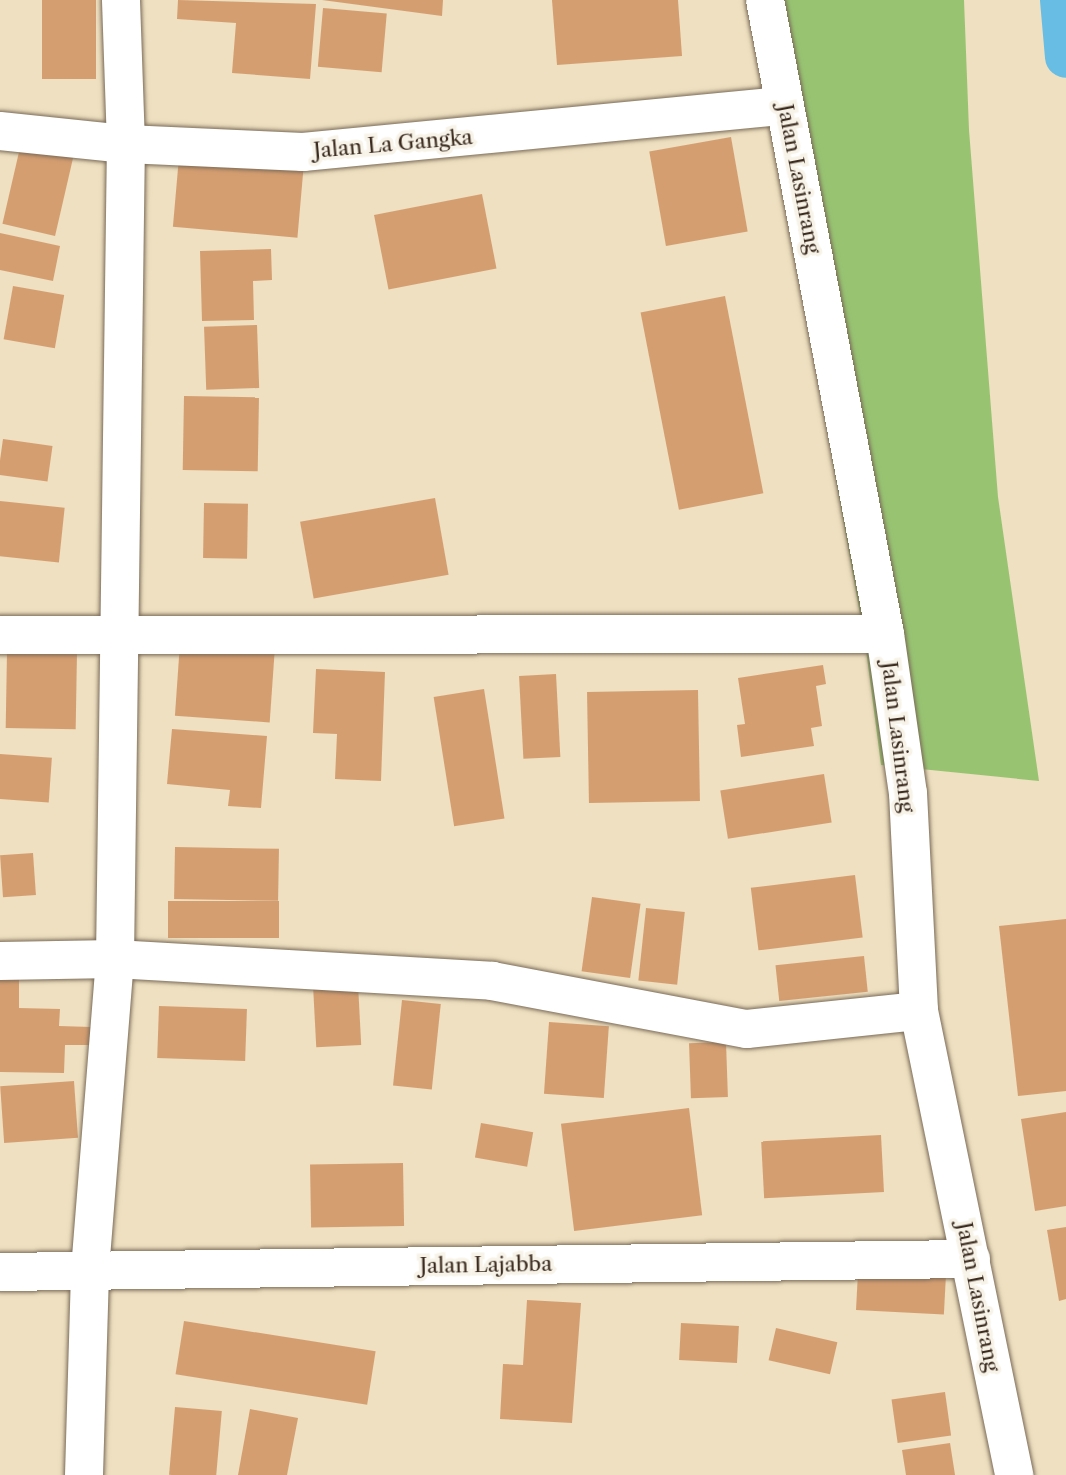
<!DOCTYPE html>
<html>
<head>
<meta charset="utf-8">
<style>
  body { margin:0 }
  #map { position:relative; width:1066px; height:1475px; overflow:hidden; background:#eee0c0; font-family:"Libre Caslon Text",serif }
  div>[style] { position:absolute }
  .green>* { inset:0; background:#98c472 }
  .canal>* { height:42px; margin:-21px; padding:0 21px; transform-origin:21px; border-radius:21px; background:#68bde4 }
  .building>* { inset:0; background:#d59e71; transform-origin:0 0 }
  .roads { filter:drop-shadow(0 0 2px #7a6a57) drop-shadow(0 0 2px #7a6a57) }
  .minor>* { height:38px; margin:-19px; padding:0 19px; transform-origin:19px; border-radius:19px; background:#fff }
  span { translate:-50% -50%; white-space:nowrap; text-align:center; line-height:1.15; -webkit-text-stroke:7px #f7f3e8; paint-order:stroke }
  .street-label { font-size:21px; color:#3b2a1e }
</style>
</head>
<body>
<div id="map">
  <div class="green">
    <div style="clip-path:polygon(750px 0,964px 0,969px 130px,998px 497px,1039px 781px,881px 765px,865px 642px)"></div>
  </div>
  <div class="canal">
    <div style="left:1061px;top:0;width:57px;rotate:85deg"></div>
  </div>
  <div class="building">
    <div style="left:42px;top:0;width:54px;height:79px"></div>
    <div style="clip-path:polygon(178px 0,316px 4px,310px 79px,232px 73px,236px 23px,177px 19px)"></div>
    <div style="clip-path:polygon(322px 0,443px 0,442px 16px)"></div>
    <div style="clip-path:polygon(552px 0,678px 0,682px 56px,557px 65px)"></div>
    <div style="left:323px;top:8px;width:64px;height:59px;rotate:5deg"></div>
    <div style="left:731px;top:137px;width:96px;height:83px;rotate:80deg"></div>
    <div style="left:22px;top:139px;width:54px;height:87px;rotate:13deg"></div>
    <div style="left:179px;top:157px;width:125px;height:70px;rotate:5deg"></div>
    <div style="left:482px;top:194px;width:76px;height:110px;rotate:79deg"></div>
    <div style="clip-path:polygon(0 233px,60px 246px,53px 281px,0 270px)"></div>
    <div style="clip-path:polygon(271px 249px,272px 280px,253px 281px,254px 320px,202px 321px,200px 251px)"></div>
    <div style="left:13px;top:286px;width:52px;height:54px;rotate:10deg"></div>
    <div style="left:725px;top:296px;width:201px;height:86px;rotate:79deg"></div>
    <div style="left:257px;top:325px;width:63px;height:53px;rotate:88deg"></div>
    <div style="left:184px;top:396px;width:75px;height:74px;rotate:1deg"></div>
    <div style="left:3px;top:439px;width:50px;height:36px;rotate:8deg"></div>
    <div style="left:435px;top:498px;width:78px;height:137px;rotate:80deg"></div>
    <div style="left:0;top:501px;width:65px;height:55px;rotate:6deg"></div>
    <div style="left:204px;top:503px;width:44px;height:55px;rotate:1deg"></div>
    <div style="left:180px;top:643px;width:95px;height:73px;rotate:4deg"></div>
    <div style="left:7px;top:652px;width:70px;height:76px;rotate:1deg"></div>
    <div style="clip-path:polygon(823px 665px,826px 684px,816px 686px,822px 726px,811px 728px,814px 746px,741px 757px,737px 725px,745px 724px,738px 678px)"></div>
    <div style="clip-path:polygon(316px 669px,385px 672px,381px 781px,335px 779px,337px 734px,313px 733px)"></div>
    <div style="left:556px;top:674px;width:83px;height:37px;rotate:87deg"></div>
    <div style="left:484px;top:689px;width:131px;height:51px;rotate:81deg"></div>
    <div style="left:698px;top:690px;width:111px;height:111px;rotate:89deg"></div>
    <div style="clip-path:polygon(172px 729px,267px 736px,261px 808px,228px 806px,230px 790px,167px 784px)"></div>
    <div style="left:0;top:754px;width:52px;height:45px;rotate:4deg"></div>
    <div style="left:824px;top:774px;width:49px;height:105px;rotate:81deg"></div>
    <div style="left:175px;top:847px;width:104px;height:52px;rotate:1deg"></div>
    <div style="left:33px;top:853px;width:42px;height:33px;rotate:86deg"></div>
    <div style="left:855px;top:875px;width:63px;height:105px;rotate:83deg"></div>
    <div style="left:592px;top:897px;width:49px;height:75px;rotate:8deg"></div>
    <div style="left:168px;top:901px;width:111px;height:37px"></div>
    <div style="left:646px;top:908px;width:39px;height:73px;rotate:6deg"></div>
    <div style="clip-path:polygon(1066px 919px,1066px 1091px,1018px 1096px,999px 926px)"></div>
    <div style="left:864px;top:956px;width:36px;height:89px;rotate:84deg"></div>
    <div style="clip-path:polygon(0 976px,19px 976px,19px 1008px,60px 1009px,59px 1026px,91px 1027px,91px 1045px,65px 1045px,64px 1073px,0 1072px)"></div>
    <div style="left:358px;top:984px;width:61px;height:45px;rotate:87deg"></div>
    <div style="left:402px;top:1000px;width:39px;height:86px;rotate:6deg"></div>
    <div style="left:159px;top:1006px;width:88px;height:52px;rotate:2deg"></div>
    <div style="left:549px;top:1022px;width:60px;height:72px;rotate:4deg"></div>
    <div style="left:726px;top:1042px;width:55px;height:37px;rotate:88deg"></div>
    <div style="left:74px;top:1081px;width:57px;height:74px;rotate:86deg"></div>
    <div style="left:689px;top:1108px;width:108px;height:129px;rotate:83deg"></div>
    <div style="clip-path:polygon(1066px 1112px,1066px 1206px,1035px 1211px,1021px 1119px)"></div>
    <div style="left:481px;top:1123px;width:53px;height:35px;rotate:10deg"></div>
    <div style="left:881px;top:1135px;width:57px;height:120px;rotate:87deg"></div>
    <div style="left:403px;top:1163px;width:63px;height:93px;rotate:89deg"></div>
    <div style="clip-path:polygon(1066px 1227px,1066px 1299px,1059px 1301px,1047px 1230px)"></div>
    <div style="left:858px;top:1272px;width:88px;height:38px;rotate:3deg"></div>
    <div style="clip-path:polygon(527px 1300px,581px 1303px,572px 1423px,500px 1419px,503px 1364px,523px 1365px)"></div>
    <div style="left:184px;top:1321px;width:194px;height:54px;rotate:9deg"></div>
    <div style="left:681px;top:1323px;width:58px;height:37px;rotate:3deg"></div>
    <div style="left:776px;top:1328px;width:63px;height:33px;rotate:13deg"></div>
    <div style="left:945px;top:1392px;width:44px;height:54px;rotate:82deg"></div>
    <div style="left:175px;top:1407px;width:47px;height:68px;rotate:5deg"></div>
    <div style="clip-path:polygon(250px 1409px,298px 1418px,287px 1475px,238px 1475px)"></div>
    <div style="clip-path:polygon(950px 1443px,955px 1475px,906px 1475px,902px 1450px)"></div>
  </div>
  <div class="roads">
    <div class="minor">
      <div style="left:765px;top:0;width:645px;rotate:79.28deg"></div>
      <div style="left:885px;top:634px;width:161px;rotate:81.8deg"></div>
      <div style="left:908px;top:793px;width:218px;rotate:87.1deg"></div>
      <div style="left:919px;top:1011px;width:474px;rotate:78.4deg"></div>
      <div style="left:0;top:131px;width:127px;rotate:5.9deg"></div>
      <div style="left:126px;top:144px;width:177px;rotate:2.6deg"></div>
      <div style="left:303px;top:152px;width:484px;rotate:-5.5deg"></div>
      <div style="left:0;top:635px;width:885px;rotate:-0.06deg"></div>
      <div style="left:0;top:961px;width:115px;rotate:-1deg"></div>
      <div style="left:115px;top:959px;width:378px;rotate:3.3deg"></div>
      <div style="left:492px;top:981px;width:259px;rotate:10.7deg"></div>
      <div style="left:747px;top:1029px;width:173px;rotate:-6deg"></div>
      <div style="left:0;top:1272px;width:971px;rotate:-0.77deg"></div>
      <div style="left:84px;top:1475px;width:205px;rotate:-88.3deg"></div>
      <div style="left:90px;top:1270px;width:312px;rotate:-85.4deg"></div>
      <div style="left:115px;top:959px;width:815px;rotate:-89.23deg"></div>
      <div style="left:126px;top:144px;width:144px;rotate:-92deg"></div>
    </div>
  </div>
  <div class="street-label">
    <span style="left:393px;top:144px;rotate:-5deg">Jalan La Gangka</span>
    <span style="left:799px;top:179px;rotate:79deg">Jalan Lasinrang</span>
    <span style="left:898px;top:737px;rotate:83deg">Jalan Lasinrang</span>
    <span style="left:486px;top:1265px;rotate:-1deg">Jalan Lajabba</span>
    <span style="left:978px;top:1297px;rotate:79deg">Jalan Lasinrang</span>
  </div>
</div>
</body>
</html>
